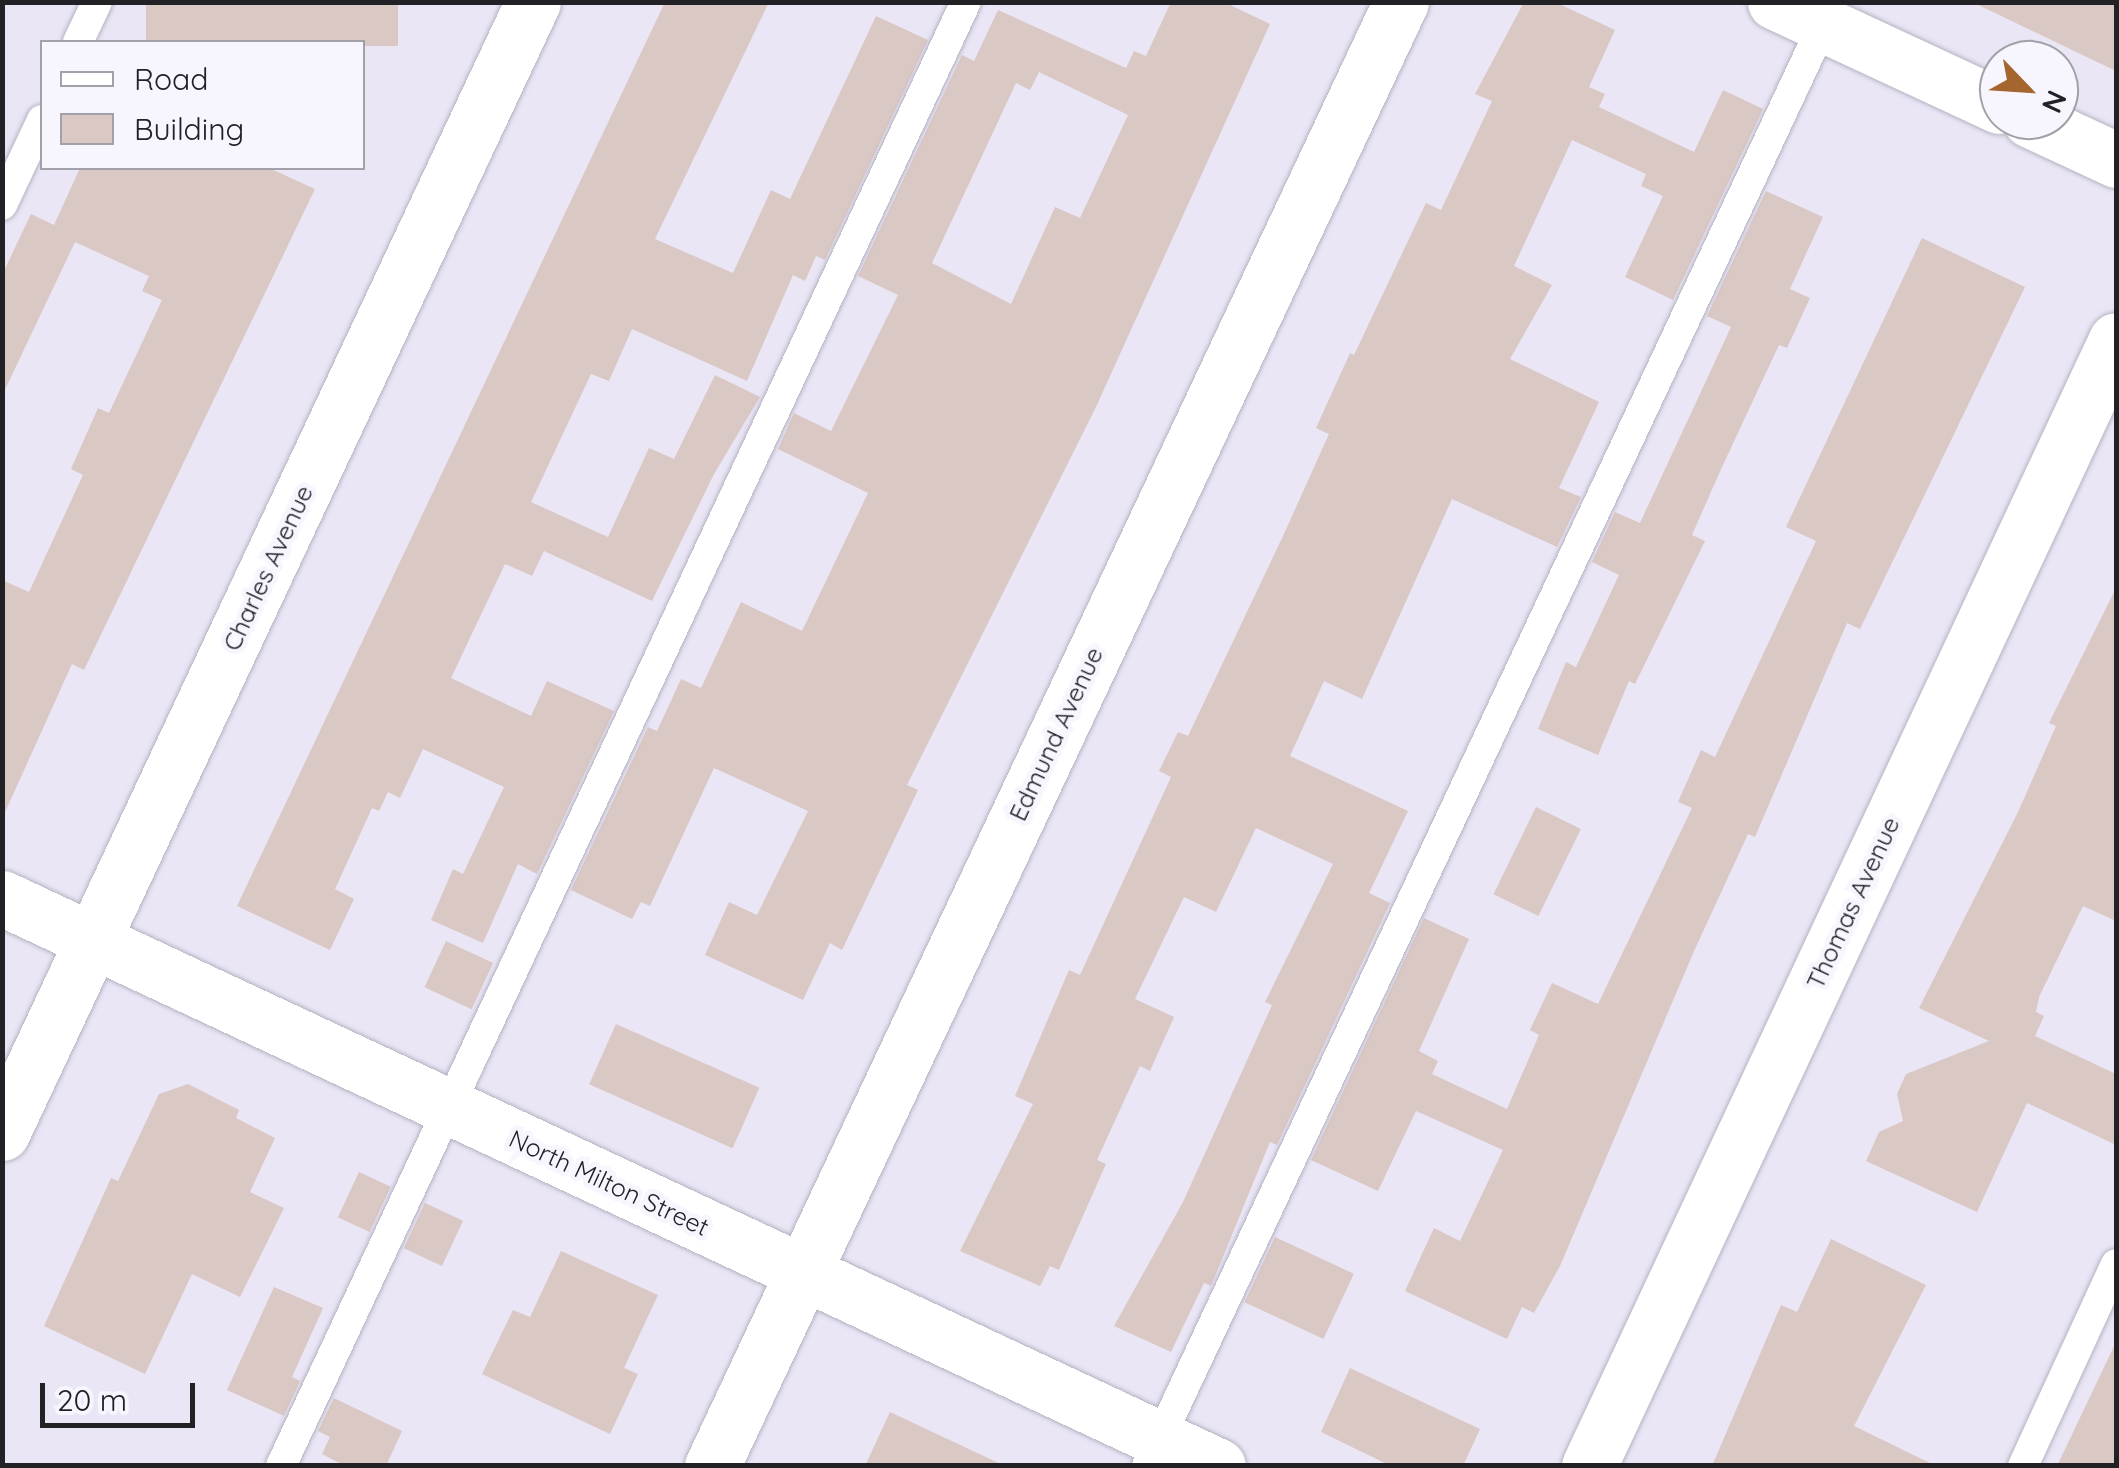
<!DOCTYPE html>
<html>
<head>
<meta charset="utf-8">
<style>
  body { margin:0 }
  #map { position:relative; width:2119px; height:1468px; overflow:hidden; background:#eae6f6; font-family:Quicksand,sans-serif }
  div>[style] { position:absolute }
  .building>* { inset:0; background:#dac8c4; transform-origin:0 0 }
  .roads { filter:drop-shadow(0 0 2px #b5b2c0) drop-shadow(0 0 2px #b5b2c0) }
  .lane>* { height:30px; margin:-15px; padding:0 15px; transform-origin:15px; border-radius:15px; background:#fff }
  .street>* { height:55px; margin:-27.5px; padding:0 27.5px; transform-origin:27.5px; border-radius:27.5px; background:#fff }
  .secondary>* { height:55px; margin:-27.5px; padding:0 27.5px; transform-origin:27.5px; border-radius:27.5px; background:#fff }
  span { translate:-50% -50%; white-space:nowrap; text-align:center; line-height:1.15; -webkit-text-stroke:10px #f7f5fe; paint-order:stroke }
  .street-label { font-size:25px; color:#222126 }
  .frame { position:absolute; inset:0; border:5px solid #222126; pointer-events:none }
  .legend { position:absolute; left:40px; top:40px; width:325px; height:130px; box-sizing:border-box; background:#f7f5fe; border:2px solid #a2a0a8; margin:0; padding:12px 18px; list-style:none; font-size:30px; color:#222126 }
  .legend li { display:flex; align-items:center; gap:20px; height:50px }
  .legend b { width:50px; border:2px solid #a2a0a8 }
  .north { position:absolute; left:1979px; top:40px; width:100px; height:100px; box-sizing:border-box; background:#f7f5fe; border:2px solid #a2a0a8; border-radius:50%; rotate:115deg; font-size:28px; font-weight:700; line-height:40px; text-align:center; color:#222126 }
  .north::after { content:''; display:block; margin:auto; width:35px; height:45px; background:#a5652e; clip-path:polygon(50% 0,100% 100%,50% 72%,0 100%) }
  .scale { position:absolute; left:40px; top:1383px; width:155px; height:45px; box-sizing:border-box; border:5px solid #222126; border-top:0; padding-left:12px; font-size:30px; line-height:35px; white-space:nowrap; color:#222126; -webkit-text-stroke:8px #f7f5fe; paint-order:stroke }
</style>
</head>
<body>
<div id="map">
  <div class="building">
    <div style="left:146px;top:2px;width:252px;height:44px"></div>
    <div style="clip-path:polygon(665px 2px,769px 2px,655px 239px,733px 273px,771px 190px,790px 199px,876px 16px,928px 40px,825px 260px,816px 256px,805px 281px,793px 275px,747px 381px,632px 329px,609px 381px,591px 374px,531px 502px,608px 537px,649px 448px,674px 459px,715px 375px,760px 397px,714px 474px,652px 601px,544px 551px,532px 576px,505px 564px,451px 678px,531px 716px,547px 681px,614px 711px,537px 874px,518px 864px,483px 943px,431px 920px,453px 869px,463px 874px,504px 787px,423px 749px,400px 798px,388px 792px,379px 811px,372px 808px,335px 889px,354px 899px,330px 950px,237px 906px)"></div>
    <div style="clip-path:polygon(evenodd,1171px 2px,1224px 2px,1270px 24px,1095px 409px,907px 785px,918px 790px,842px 950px,830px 943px,803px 1000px,705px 955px,729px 902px,757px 915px,808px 811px,714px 768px,650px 906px,641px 902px,632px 919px,571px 890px,648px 727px,657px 731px,681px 679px,701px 688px,741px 602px,802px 631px,868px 493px,778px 449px,794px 413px,831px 431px,898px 295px,858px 276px,962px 55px,974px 61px,998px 10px,1126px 68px,1134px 51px,1146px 56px,1171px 2px,1039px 72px,1128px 115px,1080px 218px,1055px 207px,1011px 304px,932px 263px,1016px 83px,1030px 90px,1039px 72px)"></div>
    <div style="clip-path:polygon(1524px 2px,1555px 2px,1615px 30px,1589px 87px,1605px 94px,1599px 107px,1694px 152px,1723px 90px,1763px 109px,1673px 300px,1625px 277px,1663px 196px,1641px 186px,1646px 174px,1572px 140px,1514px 266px,1552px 285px,1510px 359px,1599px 402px,1559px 488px,1581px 497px,1557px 547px,1452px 499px,1362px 699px,1324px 681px,1290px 756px,1408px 811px,1369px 893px,1390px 903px,1277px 1145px,1270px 1142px,1211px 1286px,1204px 1283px,1171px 1352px,1114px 1326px,1183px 1202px,1272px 1005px,1265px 1002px,1333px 864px,1256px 828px,1216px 912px,1184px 897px,1135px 999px,1174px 1017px,1150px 1071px,1140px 1066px,1097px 1160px,1106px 1164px,1059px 1270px,1050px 1266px,1040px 1286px,960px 1251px,1033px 1104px,1015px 1096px,1069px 970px,1080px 975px,1171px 777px,1159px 771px,1178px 732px,1188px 736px,1283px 536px,1329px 434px,1316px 428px,1350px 353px,1354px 355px,1426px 203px,1441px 210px,1492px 101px,1475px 94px)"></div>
    <div style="clip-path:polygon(1972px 2px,2116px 2px,2116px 71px)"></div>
    <div style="clip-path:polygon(80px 168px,269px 168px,315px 189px,84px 670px,72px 664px,2px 819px,2px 580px,29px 592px,83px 475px,71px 469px,98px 408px,109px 413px,162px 300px,142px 291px,149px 276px,75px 242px,2px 396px,2px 275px,31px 214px,54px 225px)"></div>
    <div style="clip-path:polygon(1766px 191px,1823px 217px,1790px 289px,1810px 298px,1787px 348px,1779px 345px,1722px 467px,1692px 535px,1705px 541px,1635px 684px,1629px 681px,1598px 755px,1538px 729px,1566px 662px,1576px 667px,1619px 575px,1592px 562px,1615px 512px,1640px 523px,1731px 327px,1707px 316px)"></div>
    <div style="clip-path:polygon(1922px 238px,2025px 287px,1860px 629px,1847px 623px,1755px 837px,1748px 834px,1695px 949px,1560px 1266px,1534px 1313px,1522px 1307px,1507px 1339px,1405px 1291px,1434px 1228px,1460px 1241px,1503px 1150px,1416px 1111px,1378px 1191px,1311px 1160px,1424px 918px,1469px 939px,1419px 1051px,1438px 1061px,1432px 1074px,1507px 1109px,1539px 1035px,1530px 1030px,1552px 983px,1598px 1004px,1692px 808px,1678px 802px,1701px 750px,1715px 757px,1816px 541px,1786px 527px)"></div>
    <div style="clip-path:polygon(2116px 588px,2116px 921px,2083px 906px,2039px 997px,2036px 1012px,2044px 1016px,2035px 1036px,2116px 1074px,2116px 1145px,2027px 1103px,1977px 1212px,1866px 1161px,1879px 1132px,1903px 1121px,1897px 1094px,1906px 1074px,1989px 1041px,1919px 1008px,2018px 812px,2056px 726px,2049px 723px)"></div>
    <div style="left:1536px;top:807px;width:50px;height:97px;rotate:26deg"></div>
    <div style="left:446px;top:941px;width:52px;height:51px;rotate:25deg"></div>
    <div style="left:616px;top:1024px;width:157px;height:66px;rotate:24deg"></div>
    <div style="clip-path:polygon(188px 1084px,239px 1110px,236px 1118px,275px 1138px,250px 1192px,284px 1208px,240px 1297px,192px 1274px,145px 1374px,44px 1326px,111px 1178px,118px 1181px,159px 1094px)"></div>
    <div style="left:359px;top:1172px;width:35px;height:50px;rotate:25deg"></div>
    <div style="left:425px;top:1203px;width:42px;height:50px;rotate:25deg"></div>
    <div style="left:1275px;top:1237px;width:87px;height:72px;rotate:25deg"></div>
    <div style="clip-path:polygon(1831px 1239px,1926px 1285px,1854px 1426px,1936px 1466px,1712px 1466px,1781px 1305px,1797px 1312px)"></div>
    <div style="clip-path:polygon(561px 1251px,658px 1295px,624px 1368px,638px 1374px,610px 1434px,482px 1374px,513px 1310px,530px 1317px)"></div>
    <div style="clip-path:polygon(274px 1287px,323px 1308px,292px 1377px,300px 1381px,284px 1416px,227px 1390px)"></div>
    <div style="clip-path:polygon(2116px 1342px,2116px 1466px,2057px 1466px)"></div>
    <div style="clip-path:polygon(1350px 1368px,1480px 1429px,1463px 1466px,1391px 1466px,1321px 1432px)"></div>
    <div style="clip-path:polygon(334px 1398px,402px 1431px,386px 1466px,345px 1466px,322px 1454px,330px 1437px,318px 1431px)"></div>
    <div style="clip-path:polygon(890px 1412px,1005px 1466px,865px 1466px)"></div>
  </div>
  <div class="roads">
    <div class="lane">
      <div style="left:78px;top:42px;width:44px;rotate:-64.6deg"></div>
      <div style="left:2px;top:205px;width:94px;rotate:-64.8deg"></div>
      <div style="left:281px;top:1466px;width:1616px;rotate:-64.93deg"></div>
      <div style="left:1147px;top:1466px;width:1604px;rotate:-64.87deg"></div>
      <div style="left:2023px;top:1466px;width:222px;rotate:-65.3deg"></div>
    </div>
    <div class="street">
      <div style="left:1775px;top:2px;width:247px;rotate:24.9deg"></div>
      <div style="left:2030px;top:120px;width:95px;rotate:24.9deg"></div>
      <div style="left:2px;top:898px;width:1342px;rotate:25.04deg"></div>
      <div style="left:2px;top:1133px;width:1249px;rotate:-64.85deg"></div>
      <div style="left:712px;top:1466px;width:1618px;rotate:-64.8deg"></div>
    </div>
    <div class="secondary">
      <div style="left:1589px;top:1466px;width:1243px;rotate:-64.92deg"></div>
    </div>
  </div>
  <div class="street-label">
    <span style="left:268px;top:568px;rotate:-65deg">Charles Avenue</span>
    <span style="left:1056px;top:734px;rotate:-65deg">Edmund Avenue</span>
    <span style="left:1853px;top:903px;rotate:-65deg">Thomas Avenue</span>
    <span style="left:609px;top:1183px;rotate:25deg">North Milton Street</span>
  </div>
  <div class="frame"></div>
  <ul class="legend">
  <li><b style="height:12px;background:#fff"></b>Road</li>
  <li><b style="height:28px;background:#dac8c4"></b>Building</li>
  </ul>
  <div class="north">N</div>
  <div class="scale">20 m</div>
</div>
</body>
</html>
